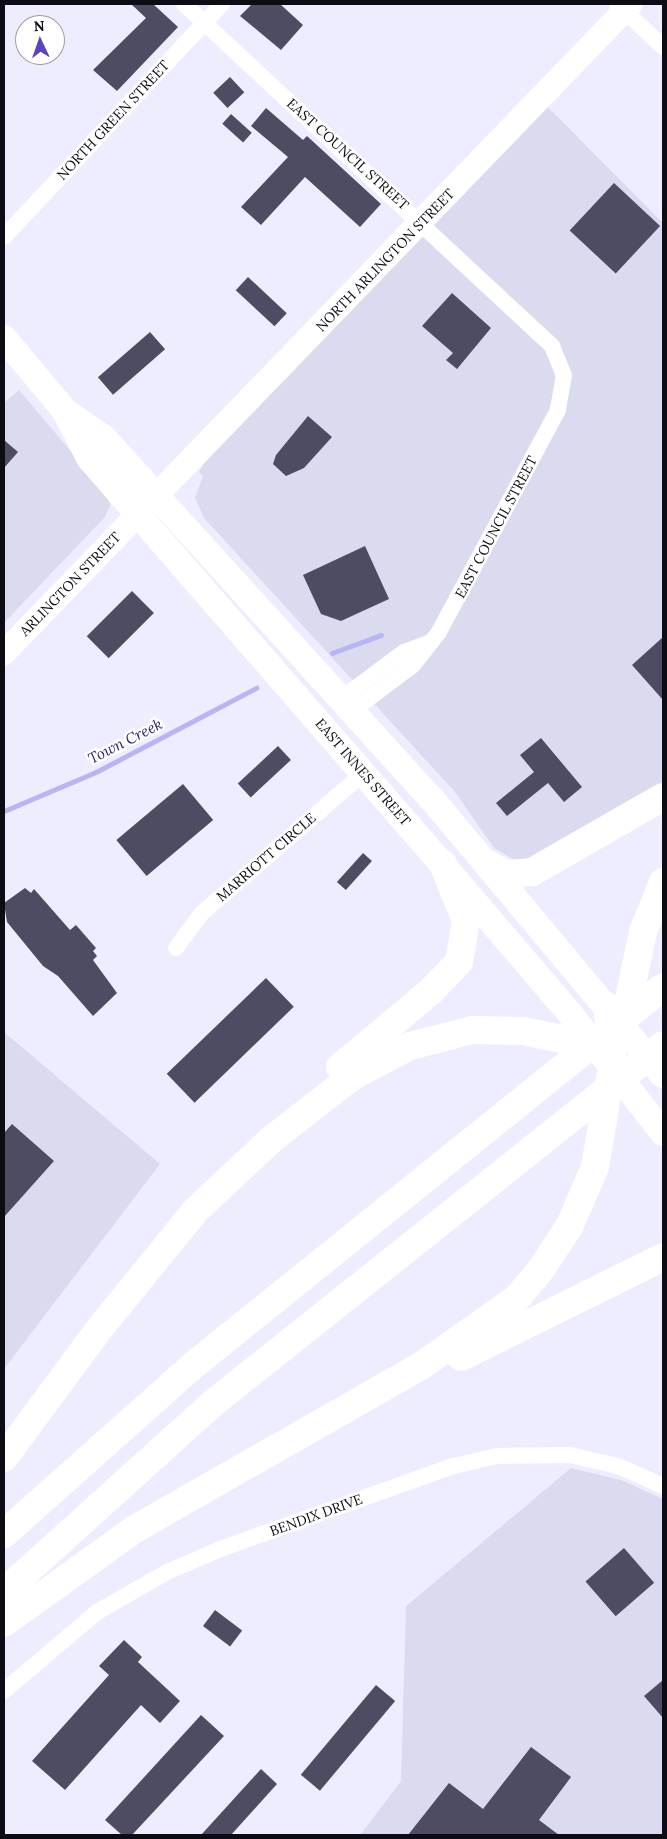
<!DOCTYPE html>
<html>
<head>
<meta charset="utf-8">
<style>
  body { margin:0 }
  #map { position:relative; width:667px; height:1839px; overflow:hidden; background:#eeedff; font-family:Lora,serif }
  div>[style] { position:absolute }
  .built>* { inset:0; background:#dbdbf0 }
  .stream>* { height:4.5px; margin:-2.25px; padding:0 2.25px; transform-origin:2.25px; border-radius:2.25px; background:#b9b5f5 }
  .building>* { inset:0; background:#4d4c63; transform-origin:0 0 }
  .street>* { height:16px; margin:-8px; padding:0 8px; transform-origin:8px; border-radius:8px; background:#fff }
  .secondary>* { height:24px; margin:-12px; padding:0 12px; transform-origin:12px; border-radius:12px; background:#fff }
  .primary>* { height:26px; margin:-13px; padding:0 13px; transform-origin:13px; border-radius:13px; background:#fff }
  .highway>* { height:28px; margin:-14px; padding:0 14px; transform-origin:14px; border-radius:14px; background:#fff }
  span { translate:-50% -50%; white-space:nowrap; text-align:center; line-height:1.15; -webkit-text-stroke:5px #fff; paint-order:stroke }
  .street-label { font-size:14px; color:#0d0c15 }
  .water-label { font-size:15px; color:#33256d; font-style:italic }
  .frame { position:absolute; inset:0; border:5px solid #0d0c15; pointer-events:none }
  .north { position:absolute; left:15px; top:15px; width:50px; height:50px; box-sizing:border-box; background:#fff; border:1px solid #9e9ea1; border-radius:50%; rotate:357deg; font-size:14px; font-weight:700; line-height:20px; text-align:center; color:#0d0c15 }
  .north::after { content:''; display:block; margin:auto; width:18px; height:22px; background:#5c44bc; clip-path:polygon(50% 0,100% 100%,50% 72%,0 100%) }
</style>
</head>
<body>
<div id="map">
  <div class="built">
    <div style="clip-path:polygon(540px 99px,663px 223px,663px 787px,531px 859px,516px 861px,494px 848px,455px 792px,204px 518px,195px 498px,203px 476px,199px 472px,205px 462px)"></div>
    <div style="clip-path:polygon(19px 390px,108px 495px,110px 506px,105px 517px,4px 623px,4px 403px)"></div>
    <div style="clip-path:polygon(4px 1032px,160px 1164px,4px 1369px)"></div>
    <div style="clip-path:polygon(571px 1468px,621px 1480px,663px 1499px,663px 1835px,360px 1835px,401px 1781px,406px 1606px)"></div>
  </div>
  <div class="stream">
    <div style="left:332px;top:653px;width:52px;rotate:-20.2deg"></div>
    <div style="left:4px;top:811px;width:100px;rotate:-23deg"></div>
    <div style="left:96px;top:772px;width:181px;rotate:-27.7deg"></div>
  </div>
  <div class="building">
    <div style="clip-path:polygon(131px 4px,153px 4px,178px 27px,117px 91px,93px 70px,146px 18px)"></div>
    <div style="clip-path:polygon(252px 4px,280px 4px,303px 25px,281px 50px,240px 16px)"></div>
    <div style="left:230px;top:77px;width:21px;height:23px;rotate:47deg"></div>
    <div style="clip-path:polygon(266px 108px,303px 140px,307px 136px,381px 204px,360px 227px,305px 177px,261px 225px,241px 207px,288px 157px,251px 126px)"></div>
    <div style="left:231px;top:114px;width:28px;height:13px;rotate:42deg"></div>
    <div style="left:614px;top:183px;width:63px;height:65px;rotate:43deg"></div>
    <div style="left:248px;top:277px;width:53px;height:18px;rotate:43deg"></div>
    <div style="clip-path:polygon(452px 293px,491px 328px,457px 369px,446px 360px,453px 353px,422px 326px)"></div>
    <div style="left:150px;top:332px;width:23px;height:69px;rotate:49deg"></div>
    <div style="clip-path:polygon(308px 416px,332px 437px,304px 468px,286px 476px,273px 464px,276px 455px)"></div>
    <div style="clip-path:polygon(4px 440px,18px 452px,4px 468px)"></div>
    <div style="clip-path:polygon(365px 546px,389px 599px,341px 621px,321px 614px,303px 575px)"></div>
    <div style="left:132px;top:591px;width:31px;height:64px;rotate:45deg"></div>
    <div style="clip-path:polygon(663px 637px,663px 700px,632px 665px)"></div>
    <div style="clip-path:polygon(541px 738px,582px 787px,564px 802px,548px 783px,507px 816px,496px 803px,534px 772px,520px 755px)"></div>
    <div style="left:278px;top:746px;width:19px;height:55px;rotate:47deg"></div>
    <div style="left:183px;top:784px;width:47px;height:87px;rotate:50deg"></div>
    <div style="left:363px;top:853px;width:12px;height:39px;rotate:42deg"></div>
    <div style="clip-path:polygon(25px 888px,31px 893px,34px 889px,70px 930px,76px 925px,96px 948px,93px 951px,97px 956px,93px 960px,117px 993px,93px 1016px,58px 976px,43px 966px,7px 922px,4px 903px)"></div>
    <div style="left:266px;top:978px;width:40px;height:138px;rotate:46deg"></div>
    <div style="clip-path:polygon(12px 1124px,54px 1161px,4px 1217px,4px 1133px)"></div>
    <div style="left:624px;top:1548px;width:46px;height:51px;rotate:49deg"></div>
    <div style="left:215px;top:1610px;width:34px;height:20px;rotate:37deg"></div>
    <div style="clip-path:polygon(124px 1640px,142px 1657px,138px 1662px,180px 1701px,160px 1723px,141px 1705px,65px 1790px,32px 1761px,109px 1675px,99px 1666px)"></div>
    <div style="clip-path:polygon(663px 1680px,663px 1718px,644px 1696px)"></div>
    <div style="left:376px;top:1685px;width:25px;height:117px;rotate:40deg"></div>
    <div style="clip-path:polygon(201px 1715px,224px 1736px,132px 1835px,122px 1835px,105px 1820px)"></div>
    <div style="clip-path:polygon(531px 1747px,571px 1777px,539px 1820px,559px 1835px,408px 1835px,449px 1783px,483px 1809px)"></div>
    <div style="clip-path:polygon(261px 1769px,277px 1784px,231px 1835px,201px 1835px)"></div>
  </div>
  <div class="street">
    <div style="left:184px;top:4px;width:502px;rotate:42.9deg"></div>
    <div style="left:552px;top:346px;width:31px;rotate:68deg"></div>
    <div style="left:564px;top:375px;width:36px;rotate:100deg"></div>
    <div style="left:558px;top:410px;width:252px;rotate:118.2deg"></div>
    <div style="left:439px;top:632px;width:42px;rotate:128.2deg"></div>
    <div style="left:413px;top:665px;width:76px;rotate:143deg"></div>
    <div style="left:617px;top:4px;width:63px;rotate:43.1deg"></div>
    <div style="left:4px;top:237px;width:319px;rotate:-46.9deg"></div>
    <div style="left:341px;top:699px;width:79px;rotate:-36.7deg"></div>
    <div style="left:404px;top:652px;width:29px;rotate:-20deg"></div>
    <div style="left:176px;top:948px;width:42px;rotate:-53.7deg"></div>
    <div style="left:201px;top:914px;width:216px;rotate:-40.9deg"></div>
    <div style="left:4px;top:1691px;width:122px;rotate:-40.3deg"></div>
    <div style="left:97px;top:1612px;width:81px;rotate:-29.7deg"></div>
    <div style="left:167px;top:1572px;width:61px;rotate:-23.2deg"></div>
    <div style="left:223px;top:1548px;width:241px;rotate:-19.6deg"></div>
    <div style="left:450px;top:1467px;width:48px;rotate:-13.2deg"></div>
    <div style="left:497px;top:1456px;width:73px;rotate:-0.8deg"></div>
    <div style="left:570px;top:1455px;width:49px;rotate:12.9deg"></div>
    <div style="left:618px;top:1466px;width:49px;rotate:24deg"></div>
  </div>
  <div class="secondary">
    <div style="left:4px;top:653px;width:902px;rotate:-45.99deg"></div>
  </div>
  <div class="primary">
    <div style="left:4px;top:338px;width:95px;rotate:50.1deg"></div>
    <div style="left:65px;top:411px;width:53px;rotate:62.9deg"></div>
    <div style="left:89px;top:458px;width:558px;rotate:49deg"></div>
    <div style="left:455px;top:879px;width:172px;rotate:49.5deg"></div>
    <div style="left:567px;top:1010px;width:156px;rotate:52deg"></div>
    <div style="left:65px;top:411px;width:47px;rotate:34.7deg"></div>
    <div style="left:104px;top:438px;width:486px;rotate:47.8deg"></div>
    <div style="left:431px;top:798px;width:361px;rotate:50.1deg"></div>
  </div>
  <div class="highway">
    <div style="left:488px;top:864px;width:20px;rotate:30deg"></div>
    <div style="left:505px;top:874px;width:27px;rotate:-4deg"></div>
    <div style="left:532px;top:872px;width:151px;rotate:-29.8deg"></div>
    <div style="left:623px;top:1027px;width:97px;rotate:-78.1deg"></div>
    <div style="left:643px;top:932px;width:54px;rotate:-68.2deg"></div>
    <div style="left:340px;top:1067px;width:117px;rotate:-39.8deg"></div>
    <div style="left:430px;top:992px;width:42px;rotate:-46deg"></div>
    <div style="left:459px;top:962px;width:42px;rotate:-80.3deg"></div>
    <div style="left:466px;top:921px;width:61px;rotate:-112deg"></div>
    <div style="left:461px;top:1357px;width:225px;rotate:-26.3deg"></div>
    <div style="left:4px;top:1458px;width:155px;rotate:-53.6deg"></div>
    <div style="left:96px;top:1333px;width:157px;rotate:-50.9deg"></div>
    <div style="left:195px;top:1211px;width:105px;rotate:-43.1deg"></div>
    <div style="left:272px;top:1139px;width:103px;rotate:-37.9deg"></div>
    <div style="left:353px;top:1076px;width:64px;rotate:-27.8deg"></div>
    <div style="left:410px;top:1046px;width:64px;rotate:-14.5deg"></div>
    <div style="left:472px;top:1030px;width:51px;rotate:1.1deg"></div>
    <div style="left:523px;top:1031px;width:84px;rotate:11.7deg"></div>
    <div style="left:4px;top:1534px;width:249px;rotate:-41.7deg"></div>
    <div style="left:190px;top:1368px;width:607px;rotate:-38.85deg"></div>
    <div style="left:4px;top:1592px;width:280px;rotate:-42.1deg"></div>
    <div style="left:212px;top:1404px;width:576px;rotate:-38.52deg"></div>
    <div style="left:4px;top:1623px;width:161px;rotate:-35.7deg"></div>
    <div style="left:135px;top:1529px;width:329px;rotate:-29.7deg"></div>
    <div style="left:421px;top:1366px;width:118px;rotate:-35.3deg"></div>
    <div style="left:517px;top:1298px;width:39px;rotate:-50deg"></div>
    <div style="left:542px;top:1268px;width:51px;rotate:-56.9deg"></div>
    <div style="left:570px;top:1225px;width:63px;rotate:-66.7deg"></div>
    <div style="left:595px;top:1167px;width:108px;rotate:-80.4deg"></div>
    <div style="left:613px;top:1061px;width:55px;rotate:-96.2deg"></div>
  </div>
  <div class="street-label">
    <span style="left:113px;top:120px;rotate:-47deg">NORTH GREEN STREET</span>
    <span style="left:348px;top:154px;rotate:42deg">EAST COUNCIL STREET</span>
    <span style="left:385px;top:260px;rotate:-46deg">NORTH ARLINGTON STREET</span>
    <span style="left:496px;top:527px;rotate:-62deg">EAST COUNCIL STREET</span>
    <span style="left:70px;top:584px;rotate:-46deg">ARLINGTON STREET</span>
    <span style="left:363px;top:772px;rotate:49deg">EAST INNES STREET</span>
    <span style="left:266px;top:857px;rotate:-41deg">MARRIOTT CIRCLE</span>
    <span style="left:316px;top:1515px;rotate:-20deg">BENDIX DRIVE</span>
  </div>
  <div class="water-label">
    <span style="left:125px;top:741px;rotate:-27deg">Town Creek</span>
  </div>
  <div class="frame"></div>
  <div class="north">N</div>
</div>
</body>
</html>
